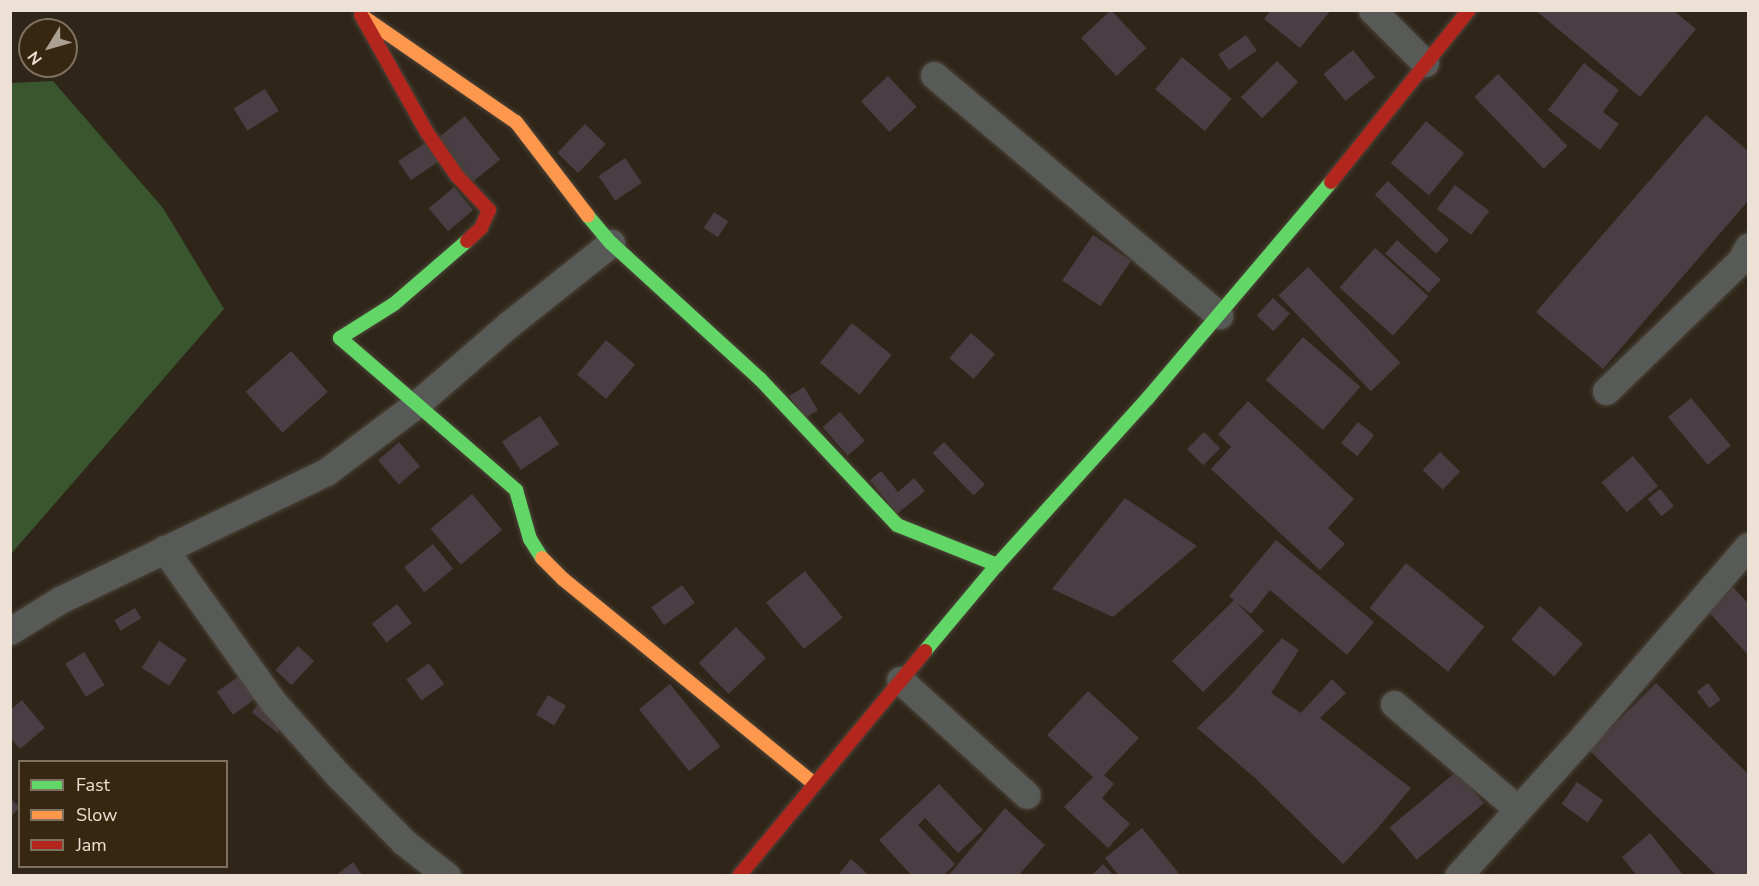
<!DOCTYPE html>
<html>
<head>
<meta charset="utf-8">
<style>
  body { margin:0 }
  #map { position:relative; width:1759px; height:886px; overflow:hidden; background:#2f2619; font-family:"Nunito Sans",sans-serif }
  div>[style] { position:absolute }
  .green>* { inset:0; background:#39562f }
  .building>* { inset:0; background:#493e43; transform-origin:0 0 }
  .roads { filter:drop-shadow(0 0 2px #4c4339) drop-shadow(0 0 2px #4c4339) }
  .street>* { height:27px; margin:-13.5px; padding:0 13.5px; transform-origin:13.5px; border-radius:13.5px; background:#585a57 }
  .fast>* { height:14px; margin:-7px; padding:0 7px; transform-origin:7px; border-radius:7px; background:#63d668 }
  .slow>* { height:14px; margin:-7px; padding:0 7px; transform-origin:7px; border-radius:7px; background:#ff974d }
  .jam>* { height:14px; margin:-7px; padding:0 7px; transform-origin:7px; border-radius:7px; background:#b3261e }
  span { translate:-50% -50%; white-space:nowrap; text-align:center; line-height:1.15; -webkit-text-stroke:4.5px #372711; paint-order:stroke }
  .frame { position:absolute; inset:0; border:12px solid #ece1d4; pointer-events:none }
  .legend { position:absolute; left:18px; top:760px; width:210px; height:108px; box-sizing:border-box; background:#372711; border:2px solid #7f715f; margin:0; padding:8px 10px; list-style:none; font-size:18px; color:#ece1d4 }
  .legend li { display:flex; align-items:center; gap:12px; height:30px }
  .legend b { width:30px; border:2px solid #7f715f }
  .north { position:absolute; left:18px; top:18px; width:60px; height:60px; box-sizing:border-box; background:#372711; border:2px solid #7f715f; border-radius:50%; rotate:233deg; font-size:16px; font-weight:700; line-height:24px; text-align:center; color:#ece1d4 }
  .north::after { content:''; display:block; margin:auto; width:21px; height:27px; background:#aaa093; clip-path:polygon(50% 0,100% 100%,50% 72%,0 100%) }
</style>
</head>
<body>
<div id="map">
  <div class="green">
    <div style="clip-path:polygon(53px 81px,163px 208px,224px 309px,11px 554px,11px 83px)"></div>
  </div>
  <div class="building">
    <div style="left:1111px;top:10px;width:52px;height:41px;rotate:47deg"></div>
    <div style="clip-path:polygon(1271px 10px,1331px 10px,1300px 48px,1264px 19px)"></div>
    <div style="clip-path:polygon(1535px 10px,1673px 10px,1696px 29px,1640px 97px)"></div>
    <div style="left:1246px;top:35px;width:19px;height:34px;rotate:55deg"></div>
    <div style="left:1353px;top:50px;width:35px;height:38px;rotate:51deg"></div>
    <div style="left:1182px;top:57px;width:65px;height:42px;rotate:40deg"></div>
    <div style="left:1277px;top:61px;width:30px;height:51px;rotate:45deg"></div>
    <div style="clip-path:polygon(1584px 63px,1619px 90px,1603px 112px,1619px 124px,1600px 150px,1548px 110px)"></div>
    <div style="left:1498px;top:74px;width:100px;height:33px;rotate:46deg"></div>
    <div style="left:888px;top:76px;width:42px;height:37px;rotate:47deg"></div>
    <div style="left:265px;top:89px;width:26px;height:37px;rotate:58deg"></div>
    <div style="clip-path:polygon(1706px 115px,1748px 151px,1748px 201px,1603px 369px,1536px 312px)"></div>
    <div style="left:465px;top:116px;width:56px;height:38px;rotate:51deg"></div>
    <div style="left:1426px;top:121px;width:50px;height:55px;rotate:40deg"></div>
    <div style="left:585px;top:124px;width:29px;height:40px;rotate:44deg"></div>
    <div style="left:428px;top:141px;width:23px;height:36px;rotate:56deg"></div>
    <div style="left:625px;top:158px;width:30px;height:32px;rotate:56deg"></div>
    <div style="left:1388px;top:181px;width:85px;height:19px;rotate:44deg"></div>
    <div style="left:1455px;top:185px;width:43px;height:30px;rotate:37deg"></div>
    <div style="left:454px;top:187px;width:30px;height:33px;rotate:50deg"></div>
    <div style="left:714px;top:212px;width:17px;height:19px;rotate:33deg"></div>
    <div style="left:1093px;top:235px;width:46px;height:55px;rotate:34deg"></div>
    <div style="left:1397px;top:240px;width:59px;height:18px;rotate:42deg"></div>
    <div style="left:1375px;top:248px;width:72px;height:53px;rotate:42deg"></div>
    <div style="left:1308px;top:267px;width:133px;height:41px;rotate:46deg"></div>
    <div style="left:1273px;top:298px;width:23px;height:24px;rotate:43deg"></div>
    <div style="left:852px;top:323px;width:51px;height:51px;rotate:39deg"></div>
    <div style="left:971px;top:333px;width:32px;height:33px;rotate:41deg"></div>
    <div style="left:1303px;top:337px;width:76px;height:57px;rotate:41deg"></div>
    <div style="left:606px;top:340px;width:38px;height:45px;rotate:40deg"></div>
    <div style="left:291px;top:351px;width:55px;height:61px;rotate:48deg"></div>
    <div style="left:804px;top:387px;width:27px;height:17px;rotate:59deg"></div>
    <div style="left:1691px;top:398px;width:62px;height:30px;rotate:50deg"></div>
    <div style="clip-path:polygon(1248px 401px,1354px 499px,1328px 528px,1345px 544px,1320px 570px,1211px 469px,1231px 447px,1218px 434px)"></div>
    <div style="left:840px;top:412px;width:38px;height:23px;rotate:49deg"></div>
    <div style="left:540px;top:416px;width:34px;height:46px;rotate:56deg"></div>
    <div style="left:1358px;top:422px;width:21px;height:27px;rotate:39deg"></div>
    <div style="left:1204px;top:432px;width:23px;height:24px;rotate:45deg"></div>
    <div style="left:399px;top:442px;width:32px;height:28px;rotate:49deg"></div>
    <div style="left:944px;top:442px;width:59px;height:16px;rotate:46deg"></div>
    <div style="left:1440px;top:452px;width:28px;height:25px;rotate:44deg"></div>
    <div style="left:1633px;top:456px;width:39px;height:41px;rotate:50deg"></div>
    <div style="clip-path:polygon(881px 471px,898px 492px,914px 478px,925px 491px,897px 514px,870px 480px)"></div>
    <div style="left:1660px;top:489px;width:22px;height:16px;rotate:51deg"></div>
    <div style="left:472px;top:494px;width:47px;height:54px;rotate:50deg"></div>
    <div style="clip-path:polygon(1125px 498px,1197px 546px,1113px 617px,1052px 589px)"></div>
    <div style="clip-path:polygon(1276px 540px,1374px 622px,1347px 655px,1270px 590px,1251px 614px,1236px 602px,1264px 631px,1203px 692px,1172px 661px,1234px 600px,1229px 596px)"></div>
    <div style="left:433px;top:544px;width:32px;height:37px;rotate:51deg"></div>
    <div style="left:1406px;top:563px;width:101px;height:58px;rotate:39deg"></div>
    <div style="left:805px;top:571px;width:60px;height:50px;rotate:51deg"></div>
    <div style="left:682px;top:585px;width:22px;height:38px;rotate:54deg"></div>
    <div style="clip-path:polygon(1731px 585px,1748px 603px,1748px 655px,1706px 609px)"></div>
    <div style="left:397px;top:604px;width:24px;height:32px;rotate:52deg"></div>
    <div style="left:1540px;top:606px;width:57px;height:44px;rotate:41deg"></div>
    <div style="left:135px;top:608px;width:12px;height:24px;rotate:59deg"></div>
    <div style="left:736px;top:627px;width:43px;height:52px;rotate:46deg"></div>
    <div style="clip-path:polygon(1282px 638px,1299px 650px,1271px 693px,1301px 713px,1332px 679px,1346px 693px,1320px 718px,1411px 788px,1377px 829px,1343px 864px,1255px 778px,1197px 728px,1232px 694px)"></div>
    <div style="left:159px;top:641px;width:33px;height:32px;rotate:33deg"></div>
    <div style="left:298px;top:646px;width:22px;height:33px;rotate:43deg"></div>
    <div style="left:84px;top:652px;width:39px;height:22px;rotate:58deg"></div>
    <div style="left:429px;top:663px;width:26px;height:28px;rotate:54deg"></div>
    <div style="left:248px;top:670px;width:28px;height:38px;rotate:55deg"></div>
    <div style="clip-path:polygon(1656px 683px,1748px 774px,1748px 876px,1717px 876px,1589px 750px)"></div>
    <div style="left:1708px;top:683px;width:21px;height:14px;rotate:53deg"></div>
    <div style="left:670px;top:684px;width:80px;height:40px;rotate:51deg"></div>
    <div style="clip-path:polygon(1088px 691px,1139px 738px,1104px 775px,1114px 784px,1102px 798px,1130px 824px,1108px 848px,1064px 807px,1093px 777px,1047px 735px)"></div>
    <div style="left:548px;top:695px;width:21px;height:23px;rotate:31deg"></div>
    <div style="left:265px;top:696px;width:33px;height:21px;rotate:39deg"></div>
    <div style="clip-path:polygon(22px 700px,45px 728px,20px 749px,10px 737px,10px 710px)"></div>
    <div style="left:1457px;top:771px;width:42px;height:88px;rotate:50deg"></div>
    <div style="left:1577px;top:782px;width:32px;height:27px;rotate:35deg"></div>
    <div style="clip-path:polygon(939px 784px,983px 830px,958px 853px,925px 818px,918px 825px,955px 864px,943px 876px,912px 876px,879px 840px)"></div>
    <div style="clip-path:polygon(10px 798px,20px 807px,10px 818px)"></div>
    <div style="clip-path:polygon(1005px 808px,1045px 845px,1018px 876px,948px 876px)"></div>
    <div style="clip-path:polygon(1142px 828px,1181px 876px,1119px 876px,1105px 858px)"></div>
    <div style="clip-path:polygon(1650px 833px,1684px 876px,1637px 876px,1622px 857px)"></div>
    <div style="clip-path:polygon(851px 859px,870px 876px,837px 876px)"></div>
    <div style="clip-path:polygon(353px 862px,363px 876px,335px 876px)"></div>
    <div style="clip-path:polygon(1103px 864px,1114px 876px,1091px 876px)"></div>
  </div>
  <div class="roads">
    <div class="street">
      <div style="left:1372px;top:10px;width:75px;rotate:45deg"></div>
      <div style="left:934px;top:75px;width:373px;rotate:40.1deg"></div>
      <div style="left:1606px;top:391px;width:188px;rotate:-44.1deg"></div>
      <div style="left:1741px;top:260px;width:15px;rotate:-62deg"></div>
      <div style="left:164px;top:549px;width:189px;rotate:54.5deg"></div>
      <div style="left:274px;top:703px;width:96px;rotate:48.4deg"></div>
      <div style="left:338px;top:775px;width:94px;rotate:45.4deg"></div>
      <div style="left:404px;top:842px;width:55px;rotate:38.3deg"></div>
      <div style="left:10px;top:631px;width:59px;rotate:-31.8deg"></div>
      <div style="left:60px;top:600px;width:295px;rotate:-25.7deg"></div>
      <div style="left:326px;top:472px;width:115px;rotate:-36.9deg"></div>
      <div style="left:418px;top:403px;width:119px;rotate:-40.9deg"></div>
      <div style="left:508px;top:325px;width:132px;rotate:-38.5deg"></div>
      <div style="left:900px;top:680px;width:171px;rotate:42.2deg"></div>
      <div style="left:1394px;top:704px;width:162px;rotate:40.3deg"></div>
      <div style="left:1458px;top:876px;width:188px;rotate:-48deg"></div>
      <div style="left:1584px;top:736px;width:251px;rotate:-49.2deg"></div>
    </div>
    <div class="fast">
      <div style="left:588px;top:216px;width:35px;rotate:50deg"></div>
      <div style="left:611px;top:243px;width:202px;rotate:42.4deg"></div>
      <div style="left:760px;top:379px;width:200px;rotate:46.8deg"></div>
      <div style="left:897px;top:525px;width:108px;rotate:21.8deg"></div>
      <div style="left:467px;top:241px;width:96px;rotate:139.2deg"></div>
      <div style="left:394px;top:304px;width:64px;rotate:147.8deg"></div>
      <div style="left:340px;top:338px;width:233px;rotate:40.8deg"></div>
      <div style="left:516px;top:490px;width:51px;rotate:74.1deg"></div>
      <div style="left:530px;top:539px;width:22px;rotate:58deg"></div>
      <div style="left:925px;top:651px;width:112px;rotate:-50.1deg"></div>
      <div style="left:997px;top:565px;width:225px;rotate:-47.9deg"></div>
      <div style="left:1148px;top:398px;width:283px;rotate:-49.7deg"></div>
    </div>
    <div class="slow">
      <div style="left:365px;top:18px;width:183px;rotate:34.6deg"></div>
      <div style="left:516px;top:122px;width:118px;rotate:52.5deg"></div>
      <div style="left:542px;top:558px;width:30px;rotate:45deg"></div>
      <div style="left:563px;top:579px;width:324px;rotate:39.2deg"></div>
    </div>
    <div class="jam">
      <div style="left:361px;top:15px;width:133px;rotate:60.7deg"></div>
      <div style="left:426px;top:131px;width:55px;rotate:55.4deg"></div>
      <div style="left:457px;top:176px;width:47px;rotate:46.7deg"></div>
      <div style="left:489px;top:210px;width:20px;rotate:114deg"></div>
      <div style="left:481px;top:228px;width:19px;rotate:137deg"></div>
      <div style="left:1331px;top:182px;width:221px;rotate:-51.3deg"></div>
      <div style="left:739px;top:876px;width:292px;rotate:-50.4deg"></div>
    </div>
  </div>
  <div class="frame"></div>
  <ul class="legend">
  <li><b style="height:8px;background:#63d668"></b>Fast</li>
  <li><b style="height:8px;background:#ff974d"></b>Slow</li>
  <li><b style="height:8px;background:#b3261e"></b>Jam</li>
  </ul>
  <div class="north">N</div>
</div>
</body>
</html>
